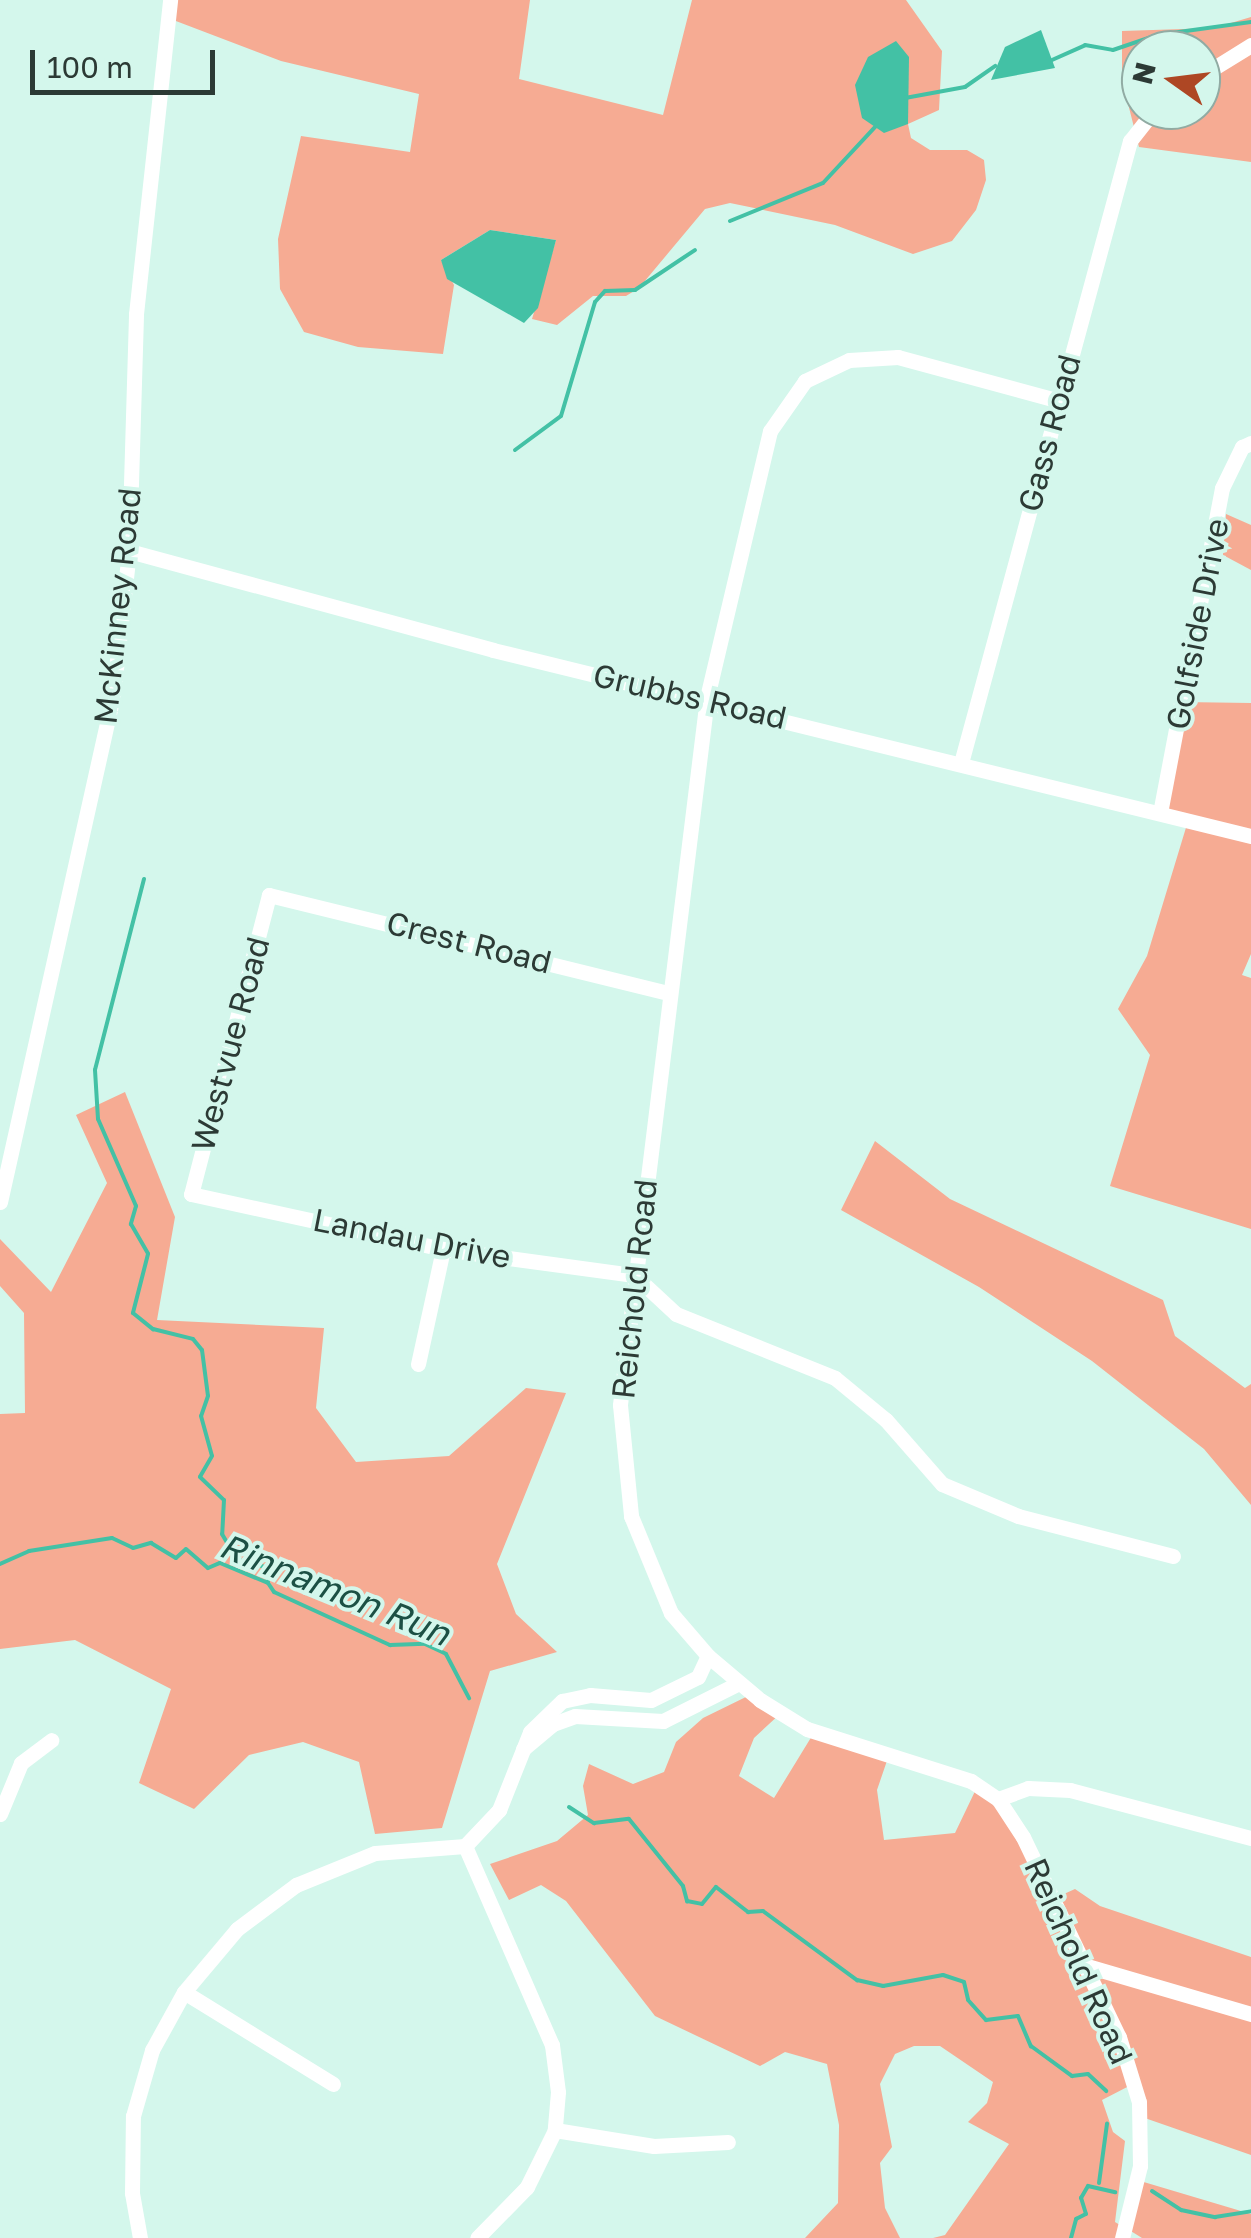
<!DOCTYPE html>
<html>
<head>
<meta charset="utf-8">
<style>
  body { margin:0 }
  #map { position:relative; width:1251px; height:2238px; overflow:hidden; background:#d4f7ec; font-family:"Golos Text",sans-serif }
  div>[style] { position:absolute }
  .forest>* { inset:0; background:#f6ab93 }
  .water>* { inset:0; background:#43c1a5 }
  .stream>* { height:4px; margin:-2px; padding:0 2px; transform-origin:2px; border-radius:2px; background:#43c1a5 }
  .minor>* { height:15px; margin:-7.5px; padding:0 7.5px; transform-origin:7.5px; border-radius:7.5px; background:#fff }
  span { translate:-50% -50%; white-space:nowrap; text-align:center; line-height:1.15; -webkit-text-stroke:8px #d4f7ec; paint-order:stroke }
  .street-label { font-size:32px; color:#2c3a35 }
  .water-label { font-size:35px; color:#1c5044; font-style:italic }
  .north { position:absolute; left:1121px; top:30px; width:100px; height:100px; box-sizing:border-box; background:#d4f7ec; border:2px solid #91aba3; border-radius:50%; rotate:284deg; font-size:28px; font-weight:700; line-height:40px; text-align:center; color:#2c3a35 }
  .north::after { content:''; display:block; margin:auto; width:35px; height:45px; background:#ae4724; clip-path:polygon(50% 0,100% 100%,50% 72%,0 100%) }
  .scale { position:absolute; left:30px; top:50px; width:185px; height:45px; box-sizing:border-box; border:5px solid #2c3a35; border-top:0; padding-left:12px; font-size:30px; line-height:35px; white-space:nowrap; color:#2c3a35; -webkit-text-stroke:8px #d4f7ec; paint-order:stroke }
</style>
</head>
<body>
<div id="map">
  <div class="forest">
    <div style="clip-path:polygon(170px 0,530px 0,519px 79px,663px 115px,692px 0,906px 0,942px 51px,939px 110px,908px 124px,911px 138px,930px 150px,967px 150px,984px 160px,986px 180px,976px 210px,952px 241px,913px 254px,835px 225px,730px 203px,705px 209px,639px 288px,626px 296px,593px 296px,557px 325px,532px 319px,556px 240px,490px 230px,441px 260px,454px 285px,443px 354px,358px 347px,304px 332px,280px 289px,278px 239px,301px 136px,410px 152px,419px 94px,281px 61px,168px 18px)"></div>
    <div style="clip-path:polygon(evenodd,1251px 17px,1251px 162px,1139px 147px,1122px 80px,1122px 31px,1214px 28px,1251px 17px,1141px 50px,1201px 50px,1201px 110px,1141px 110px,1141px 50px)"></div>
    <div style="clip-path:polygon(1226px 514px,1251px 525px,1251px 570px,1223px 555px)"></div>
    <div style="clip-path:polygon(1182px 702px,1251px 703px,1251px 954px,1242px 975px,1251px 978px,1251px 1229px,1110px 1186px,1150px 1055px,1118px 1009px,1147px 956px,1188px 821px,1160px 813px)"></div>
    <div style="clip-path:polygon(125px 1092px,175px 1217px,157px 1320px,324px 1328px,316px 1408px,356px 1462px,449px 1456px,526px 1388px,566px 1393px,497px 1564px,516px 1614px,557px 1652px,490px 1671px,442px 1828px,375px 1834px,359px 1762px,303px 1742px,249px 1755px,194px 1809px,139px 1783px,171px 1689px,75px 1640px,0 1649px,0 1414px,25px 1413px,24px 1313px,0 1286px,0 1239px,51px 1292px,107px 1183px,76px 1115px)"></div>
    <div style="clip-path:polygon(875px 1141px,950px 1199px,1163px 1300px,1175px 1336px,1245px 1388px,1251px 1384px,1251px 1505px,1204px 1449px,1092px 1361px,979px 1287px,841px 1210px)"></div>
    <div style="clip-path:polygon(752px 1694px,781px 1713px,754px 1738px,739px 1776px,774px 1798px,815px 1731px,890px 1752px,877px 1790px,884px 1840px,955px 1833px,978px 1785px,998px 1799px,1055px 1898px,1075px 1889px,1100px 1906px,1251px 1957px,1251px 2155px,1139px 2116px,1133px 2084px,1102px 2100px,1113px 2132px,1125px 2141px,1115px 2222px,1125px 2228px,1137px 2180px,1251px 2214px,1251px 2238px,1142px 2238px,1126px 2228px,1122px 2238px,933px 2238px,945px 2235px,1009px 2144px,968px 2122px,987px 2103px,993px 2082px,940px 2046px,914px 2046px,895px 2054px,880px 2084px,892px 2147px,880px 2163px,885px 2208px,900px 2238px,805px 2238px,838px 2203px,839px 2125px,827px 2064px,785px 2052px,760px 2066px,655px 2016px,566px 1901px,541px 1885px,509px 1900px,490px 1864px,557px 1841px,588px 1815px,583px 1786px,589px 1764px,633px 1784px,664px 1772px,676px 1742px,703px 1718px)"></div>
  </div>
  <div class="water">
    <div style="clip-path:polygon(1041px 30px,1055px 68px,991px 80px,1005px 47px)"></div>
    <div style="clip-path:polygon(896px 41px,909px 57px,908px 124px,884px 133px,862px 118px,855px 85px,868px 57px)"></div>
    <div style="clip-path:polygon(490px 230px,556px 240px,538px 308px,524px 323px,447px 279px,441px 260px)"></div>
  </div>
  <div class="stream">
    <div style="left:1052px;top:60px;width:36px;rotate:-24deg"></div>
    <div style="left:1085px;top:45px;width:28px;rotate:10deg"></div>
    <div style="left:1113px;top:50px;width:46px;rotate:-18.8deg"></div>
    <div style="left:1157px;top:35px;width:95px;rotate:-7.9deg"></div>
    <div style="left:905px;top:98px;width:61px;rotate:-10.4deg"></div>
    <div style="left:965px;top:87px;width:37px;rotate:-35deg"></div>
    <div style="left:730px;top:221px;width:100px;rotate:-22.2deg"></div>
    <div style="left:823px;top:183px;width:78px;rotate:-47.1deg"></div>
    <div style="left:515px;top:450px;width:57px;rotate:-36.5deg"></div>
    <div style="left:561px;top:416px;width:119px;rotate:-73.4deg"></div>
    <div style="left:595px;top:302px;width:15px;rotate:-48deg"></div>
    <div style="left:605px;top:291px;width:30px;rotate:-2deg"></div>
    <div style="left:635px;top:290px;width:72px;rotate:-33.7deg"></div>
    <div style="left:144px;top:879px;width:197px;rotate:104.4deg"></div>
    <div style="left:95px;top:1070px;width:49px;rotate:86.5deg"></div>
    <div style="left:98px;top:1119px;width:95px;rotate:66.4deg"></div>
    <div style="left:136px;top:1206px;width:19px;rotate:106deg"></div>
    <div style="left:131px;top:1224px;width:34px;rotate:60deg"></div>
    <div style="left:148px;top:1254px;width:61px;rotate:104.3deg"></div>
    <div style="left:133px;top:1313px;width:26px;rotate:39deg"></div>
    <div style="left:153px;top:1329px;width:41px;rotate:14deg"></div>
    <div style="left:193px;top:1339px;width:14px;rotate:51deg"></div>
    <div style="left:202px;top:1350px;width:46px;rotate:82.6deg"></div>
    <div style="left:208px;top:1396px;width:21px;rotate:109deg"></div>
    <div style="left:201px;top:1416px;width:41px;rotate:74.6deg"></div>
    <div style="left:212px;top:1456px;width:24px;rotate:120deg"></div>
    <div style="left:200px;top:1477px;width:33px;rotate:44deg"></div>
    <div style="left:224px;top:1500px;width:34px;rotate:93deg"></div>
    <div style="left:222px;top:1534px;width:16px;rotate:60deg"></div>
    <div style="left:230px;top:1548px;width:15px;rotate:53deg"></div>
    <div style="left:239px;top:1560px;width:27px;rotate:15deg"></div>
    <div style="left:265px;top:1567px;width:16px;rotate:79deg"></div>
    <div style="left:0;top:1564px;width:32px;rotate:-24deg"></div>
    <div style="left:29px;top:1551px;width:84px;rotate:-8.9deg"></div>
    <div style="left:112px;top:1538px;width:23px;rotate:25deg"></div>
    <div style="left:133px;top:1548px;width:19px;rotate:-16deg"></div>
    <div style="left:151px;top:1543px;width:29px;rotate:31deg"></div>
    <div style="left:176px;top:1558px;width:13px;rotate:-42deg"></div>
    <div style="left:186px;top:1549px;width:29px;rotate:41deg"></div>
    <div style="left:208px;top:1568px;width:13px;rotate:-23deg"></div>
    <div style="left:220px;top:1563px;width:52px;rotate:22.6deg"></div>
    <div style="left:268px;top:1583px;width:11px;rotate:56deg"></div>
    <div style="left:274px;top:1592px;width:128px;rotate:24.6deg"></div>
    <div style="left:390px;top:1645px;width:35px;rotate:-2deg"></div>
    <div style="left:425px;top:1644px;width:23px;rotate:25deg"></div>
    <div style="left:446px;top:1654px;width:50px;rotate:62.4deg"></div>
    <div style="left:569px;top:1807px;width:30px;rotate:33deg"></div>
    <div style="left:594px;top:1823px;width:35px;rotate:-7deg"></div>
    <div style="left:629px;top:1819px;width:86px;rotate:51.1deg"></div>
    <div style="left:683px;top:1886px;width:16px;rotate:75deg"></div>
    <div style="left:687px;top:1901px;width:15px;rotate:11deg"></div>
    <div style="left:702px;top:1904px;width:22px;rotate:-51deg"></div>
    <div style="left:716px;top:1887px;width:41px;rotate:38deg"></div>
    <div style="left:748px;top:1912px;width:15px;rotate:-4deg"></div>
    <div style="left:763px;top:1911px;width:117px;rotate:36.3deg"></div>
    <div style="left:857px;top:1980px;width:27px;rotate:13deg"></div>
    <div style="left:883px;top:1986px;width:61px;rotate:-10.4deg"></div>
    <div style="left:943px;top:1975px;width:22px;rotate:18deg"></div>
    <div style="left:964px;top:1982px;width:18px;rotate:77deg"></div>
    <div style="left:968px;top:2000px;width:27px;rotate:48deg"></div>
    <div style="left:986px;top:2020px;width:32px;rotate:-7deg"></div>
    <div style="left:1018px;top:2016px;width:33px;rotate:67deg"></div>
    <div style="left:1031px;top:2046px;width:51px;rotate:36.2deg"></div>
    <div style="left:1072px;top:2076px;width:16px;rotate:-7deg"></div>
    <div style="left:1088px;top:2074px;width:25px;rotate:43deg"></div>
    <div style="left:1099px;top:2183px;width:60px;rotate:-82.3deg"></div>
    <div style="left:1152px;top:2191px;width:35px;rotate:33deg"></div>
    <div style="left:1181px;top:2210px;width:35px;rotate:12deg"></div>
    <div style="left:1215px;top:2217px;width:36px;rotate:-9deg"></div>
    <div style="left:1071px;top:2238px;width:20px;rotate:-75deg"></div>
    <div style="left:1076px;top:2219px;width:11px;rotate:-27deg"></div>
    <div style="left:1086px;top:2214px;width:17px;rotate:-107deg"></div>
    <div style="left:1081px;top:2198px;width:14px;rotate:-60deg"></div>
    <div style="left:1088px;top:2186px;width:28px;rotate:13deg"></div>
  </div>
  <div class="minor">
    <div style="left:1201px;top:76px;width:59px;rotate:-31.8deg"></div>
    <div style="left:1056px;top:400px;width:164px;rotate:-164.8deg"></div>
    <div style="left:898px;top:357px;width:49px;rotate:176.5deg"></div>
    <div style="left:849px;top:360px;width:49px;rotate:154.5deg"></div>
    <div style="left:805px;top:381px;width:61px;rotate:125deg"></div>
    <div style="left:770px;top:431px;width:274px;rotate:103.3deg"></div>
    <div style="left:707px;top:698px;width:712px;rotate:97.02deg"></div>
    <div style="left:620px;top:1405px;width:112px;rotate:84.3deg"></div>
    <div style="left:631px;top:1516px;width:105px;rotate:67.6deg"></div>
    <div style="left:671px;top:1613px;width:57px;rotate:49.3deg"></div>
    <div style="left:708px;top:1656px;width:68px;rotate:40.2deg"></div>
    <div style="left:760px;top:1700px;width:55px;rotate:31.7deg"></div>
    <div style="left:807px;top:1729px;width:172px;rotate:17.6deg"></div>
    <div style="left:971px;top:1781px;width:32px;rotate:34deg"></div>
    <div style="left:998px;top:1799px;width:45px;rotate:56.7deg"></div>
    <div style="left:1023px;top:1837px;width:222px;rotate:64.4deg"></div>
    <div style="left:1119px;top:2037px;width:68px;rotate:72.9deg"></div>
    <div style="left:1139px;top:2102px;width:64px;rotate:89.1deg"></div>
    <div style="left:1140px;top:2166px;width:74px;rotate:104deg"></div>
    <div style="left:129px;top:551px;width:377px;rotate:15.2deg"></div>
    <div style="left:493px;top:650px;width:780px;rotate:13.79deg"></div>
    <div style="left:961px;top:763px;width:645px;rotate:-74.8deg"></div>
    <div style="left:1130px;top:141px;width:39px;rotate:-52deg"></div>
    <div style="left:1160px;top:813px;width:331px;rotate:-79.2deg"></div>
    <div style="left:1222px;top:488px;width:46px;rotate:-64deg"></div>
    <div style="left:1242px;top:447px;width:10px;rotate:-24deg"></div>
    <div style="left:668px;top:993px;width:411px;rotate:-166.2deg"></div>
    <div style="left:269px;top:895px;width:309px;rotate:104.6deg"></div>
    <div style="left:191px;top:1194px;width:258px;rotate:12.3deg"></div>
    <div style="left:443px;top:1249px;width:193px;rotate:7.8deg"></div>
    <div style="left:634px;top:1275px;width:57px;rotate:42.9deg"></div>
    <div style="left:676px;top:1314px;width:171px;rotate:21.9deg"></div>
    <div style="left:835px;top:1378px;width:66px;rotate:39.5deg"></div>
    <div style="left:886px;top:1420px;width:85px;rotate:48.8deg"></div>
    <div style="left:942px;top:1484px;width:82px;rotate:22.8deg"></div>
    <div style="left:1018px;top:1516px;width:160px;rotate:14.5deg"></div>
    <div style="left:0;top:1202px;width:518px;rotate:-77.41deg"></div>
    <div style="left:113px;top:696px;width:146px;rotate:-83.7deg"></div>
    <div style="left:129px;top:551px;width:237px;rotate:-88.3deg"></div>
    <div style="left:136px;top:314px;width:316px;rotate:-83.8deg"></div>
    <div style="left:418px;top:1364px;width:118px;rotate:-77.7deg"></div>
    <div style="left:523px;top:1749px;width:39px;rotate:-40deg"></div>
    <div style="left:553px;top:1724px;width:23px;rotate:-20deg"></div>
    <div style="left:575px;top:1716px;width:88px;rotate:3.3deg"></div>
    <div style="left:663px;top:1721px;width:85px;rotate:-26.6deg"></div>
    <div style="left:998px;top:1799px;width:32px;rotate:-20deg"></div>
    <div style="left:1028px;top:1788px;width:42px;rotate:2.7deg"></div>
    <div style="left:1070px;top:1790px;width:187px;rotate:14.9deg"></div>
    <div style="left:0;top:1814px;width:55px;rotate:-67.6deg"></div>
    <div style="left:21px;top:1763px;width:38px;rotate:-37deg"></div>
    <div style="left:465px;top:1846px;width:217px;rotate:66.4deg"></div>
    <div style="left:552px;top:2045px;width:47px;rotate:82.7deg"></div>
    <div style="left:558px;top:2092px;width:38px;rotate:95deg"></div>
    <div style="left:555px;top:2130px;width:64px;rotate:116.2deg"></div>
    <div style="left:527px;top:2187px;width:71px;rotate:134.4deg"></div>
    <div style="left:1087px;top:1966px;width:171px;rotate:16.3deg"></div>
    <div style="left:184px;top:1992px;width:175px;rotate:31.7deg"></div>
    <div style="left:555px;top:2130px;width:100px;rotate:9.2deg"></div>
    <div style="left:654px;top:2146px;width:74px;rotate:-3.1deg"></div>
    <div style="left:140px;top:2238px;width:46px;rotate:-100.1deg"></div>
    <div style="left:132px;top:2193px;width:77px;rotate:-89.3deg"></div>
    <div style="left:133px;top:2116px;width:69px;rotate:-73.9deg"></div>
    <div style="left:152px;top:2050px;width:66px;rotate:-61.1deg"></div>
    <div style="left:184px;top:1992px;width:82px;rotate:-49.9deg"></div>
    <div style="left:237px;top:1929px;width:74px;rotate:-36.7deg"></div>
    <div style="left:296px;top:1885px;width:85px;rotate:-22.1deg"></div>
    <div style="left:375px;top:1853px;width:90px;rotate:-4.4deg"></div>
    <div style="left:465px;top:1846px;width:50px;rotate:-46.6deg"></div>
    <div style="left:499px;top:1810px;width:84px;rotate:-68.3deg"></div>
    <div style="left:530px;top:1732px;width:45px;rotate:-44.1deg"></div>
    <div style="left:562px;top:1701px;width:29px;rotate:-12deg"></div>
    <div style="left:590px;top:1695px;width:61px;rotate:4.7deg"></div>
    <div style="left:651px;top:1700px;width:52px;rotate:-26.1deg"></div>
    <div style="left:698px;top:1677px;width:23px;rotate:-65deg"></div>
  </div>
  <div class="street-label">
    <span style="left:1049px;top:433px;rotate:-75deg">Gass Road</span>
    <span style="left:117px;top:606px;rotate:-84deg">McKinney Road</span>
    <span style="left:1197px;top:624px;rotate:-79deg">Golfside Drive</span>
    <span style="left:690px;top:696px;rotate:13deg">Grubbs Road</span>
    <span style="left:469px;top:942px;rotate:14deg">Crest Road</span>
    <span style="left:230px;top:1044px;rotate:-75deg">Westvue Road</span>
    <span style="left:412px;top:1238px;rotate:11deg">Landau Drive</span>
    <span style="left:634px;top:1289px;rotate:-84deg">Reichold Road</span>
    <span style="left:1079px;top:1961px;rotate:66deg">Reichold Road</span>
  </div>
  <div class="water-label">
    <span style="left:335px;top:1589px;rotate:22deg">Rinnamon Run</span>
  </div>
  <div class="north">N</div>
  <div class="scale">100 m</div>
</div>
</body>
</html>
